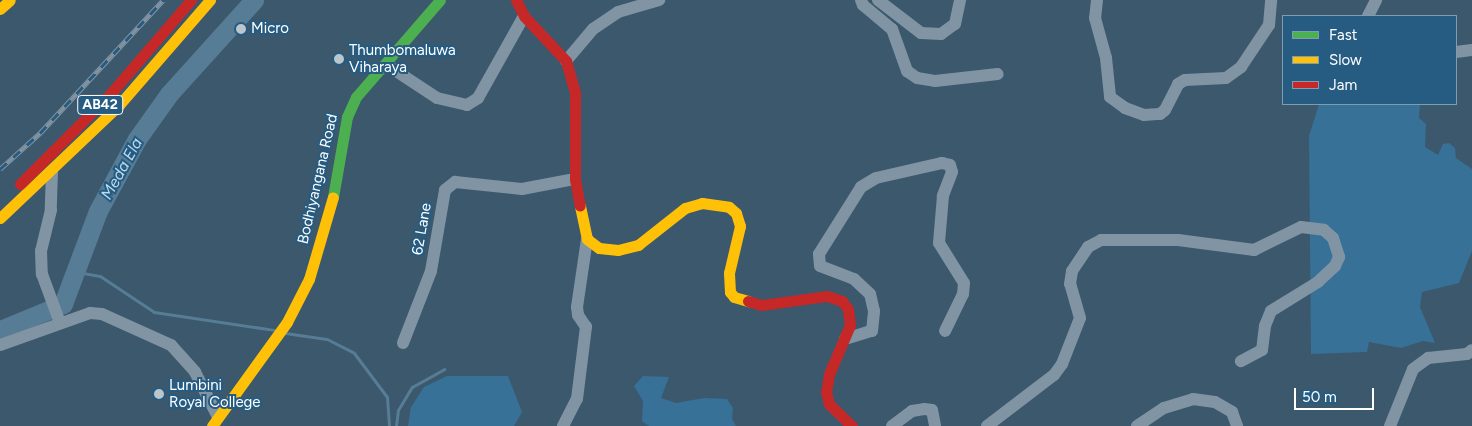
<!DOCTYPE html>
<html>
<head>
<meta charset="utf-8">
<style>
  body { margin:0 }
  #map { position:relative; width:1472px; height:426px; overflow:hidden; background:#3b586d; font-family:Figtree,sans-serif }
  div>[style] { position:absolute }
  .green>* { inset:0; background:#377197 }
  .stream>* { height:3px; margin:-1.5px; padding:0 1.5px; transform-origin:1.5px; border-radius:1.5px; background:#577c95 }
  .river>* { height:19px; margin:-9.5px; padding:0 9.5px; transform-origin:9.5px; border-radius:9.5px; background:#577c95 }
  .street>* { height:12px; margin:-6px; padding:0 6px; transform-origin:6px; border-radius:6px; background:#8194a3 }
  .fast>* { height:11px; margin:-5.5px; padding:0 5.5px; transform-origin:5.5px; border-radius:5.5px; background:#4caf50 }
  .slow>* { height:11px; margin:-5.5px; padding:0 5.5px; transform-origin:5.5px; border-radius:5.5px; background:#ffc107 }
  .jam>* { height:11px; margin:-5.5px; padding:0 5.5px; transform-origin:5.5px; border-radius:5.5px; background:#c62828 }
  .rail>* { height:5px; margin-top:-2.5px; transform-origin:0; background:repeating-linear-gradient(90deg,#265c82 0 9px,#8194a3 0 18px); box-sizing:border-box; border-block:1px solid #8194a3 }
  .dots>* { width:14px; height:14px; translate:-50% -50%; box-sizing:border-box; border:2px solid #265c82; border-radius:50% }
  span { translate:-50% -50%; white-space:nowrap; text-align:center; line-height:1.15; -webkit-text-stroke:4px #265c82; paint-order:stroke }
  .shield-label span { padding:1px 4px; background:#265c82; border:1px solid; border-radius:4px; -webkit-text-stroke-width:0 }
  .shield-label { font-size:14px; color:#fff; font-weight:700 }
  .poi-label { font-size:15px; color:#fff }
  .left { translate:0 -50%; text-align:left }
  .street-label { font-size:15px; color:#fff }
  .water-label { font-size:16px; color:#badaee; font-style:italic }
  .legend { position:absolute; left:1282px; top:15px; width:175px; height:90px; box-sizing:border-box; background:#265c82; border:1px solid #7d9db4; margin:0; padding:6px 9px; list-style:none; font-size:15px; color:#fff }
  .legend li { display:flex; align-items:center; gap:10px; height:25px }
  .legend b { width:25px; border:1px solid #7d9db4 }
  .scale { position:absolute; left:1294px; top:388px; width:80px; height:22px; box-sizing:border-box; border:2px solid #fff; border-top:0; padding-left:6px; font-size:15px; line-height:18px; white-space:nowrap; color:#fff; -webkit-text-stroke:4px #265c82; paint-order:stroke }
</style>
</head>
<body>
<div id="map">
  <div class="green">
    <div style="clip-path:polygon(1319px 104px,1420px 104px,1419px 118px,1426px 124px,1425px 147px,1438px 155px,1443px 144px,1449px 143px,1455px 148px,1456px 158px,1472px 169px,1472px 251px,1459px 283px,1422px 292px,1420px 307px,1435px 343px,1423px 341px,1401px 348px,1369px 342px,1367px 352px,1311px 354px,1309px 136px)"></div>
    <div style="clip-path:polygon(447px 376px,508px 376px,522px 412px,514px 426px,408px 426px,411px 407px,424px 387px)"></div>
    <div style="clip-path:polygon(643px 376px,669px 377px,661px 398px,676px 403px,704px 398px,727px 399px,733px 408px,732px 419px,736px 426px,649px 426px,642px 421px,643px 401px,634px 386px)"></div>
  </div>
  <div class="stream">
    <div style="left:77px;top:272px;width:23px;rotate:10deg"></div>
    <div style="left:100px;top:276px;width:65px;rotate:33.7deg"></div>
    <div style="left:154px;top:312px;width:121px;rotate:8.5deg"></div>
    <div style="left:285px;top:333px;width:42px;rotate:8.1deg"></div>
    <div style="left:327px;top:339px;width:30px;rotate:27deg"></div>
    <div style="left:354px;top:353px;width:55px;rotate:53.1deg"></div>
    <div style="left:387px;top:397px;width:29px;rotate:86deg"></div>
    <div style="left:396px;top:426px;width:16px;rotate:-83deg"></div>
    <div style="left:398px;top:410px;width:27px;rotate:-59deg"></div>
    <div style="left:412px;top:387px;width:37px;rotate:-29deg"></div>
  </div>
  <div class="river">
    <div style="left:0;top:330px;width:68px;rotate:-22.4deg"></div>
    <div style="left:63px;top:304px;width:99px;rotate:-69.4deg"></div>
    <div style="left:98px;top:211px;width:82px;rotate:-61.6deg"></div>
    <div style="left:137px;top:139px;width:55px;rotate:-54.6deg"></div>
    <div style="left:169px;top:94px;width:127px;rotate:-47.9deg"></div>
  </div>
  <div class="street">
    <div style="left:861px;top:0;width:5px;rotate:68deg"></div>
    <div style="left:863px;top:5px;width:38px;rotate:40deg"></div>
    <div style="left:892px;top:29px;width:45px;rotate:70.3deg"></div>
    <div style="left:907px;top:71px;width:12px;rotate:35deg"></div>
    <div style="left:917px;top:78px;width:18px;rotate:9deg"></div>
    <div style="left:935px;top:81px;width:63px;rotate:-6.3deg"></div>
    <div style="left:878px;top:0;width:54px;rotate:37.5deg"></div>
    <div style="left:921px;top:33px;width:20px;rotate:3deg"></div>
    <div style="left:941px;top:34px;width:17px;rotate:-36deg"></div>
    <div style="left:955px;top:24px;width:25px;rotate:-78deg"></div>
    <div style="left:1097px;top:0;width:18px;rotate:96deg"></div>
    <div style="left:1095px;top:18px;width:41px;rotate:74.6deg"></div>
    <div style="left:1106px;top:58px;width:39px;rotate:84deg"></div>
    <div style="left:1110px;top:97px;width:19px;rotate:36deg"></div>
    <div style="left:1125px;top:108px;width:20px;rotate:20deg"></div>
    <div style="left:1144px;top:115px;width:16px;rotate:-4deg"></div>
    <div style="left:1160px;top:114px;width:6px;rotate:-39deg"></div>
    <div style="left:1165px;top:110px;width:29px;rotate:-63deg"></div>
    <div style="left:1178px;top:84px;width:8px;rotate:-30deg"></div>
    <div style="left:1185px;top:80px;width:41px;rotate:-2.8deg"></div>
    <div style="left:1226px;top:78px;width:19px;rotate:-36deg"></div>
    <div style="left:1241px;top:67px;width:50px;rotate:-56.3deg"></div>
    <div style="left:1269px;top:25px;width:25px;rotate:-85deg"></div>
    <div style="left:1368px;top:16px;width:18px;rotate:-63deg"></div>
    <div style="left:1456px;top:52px;width:16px;rotate:-7deg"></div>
    <div style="left:566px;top:61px;width:42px;rotate:-49.8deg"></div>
    <div style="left:593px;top:29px;width:30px;rotate:-34deg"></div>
    <div style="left:618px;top:12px;width:43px;rotate:-16.3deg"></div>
    <div style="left:387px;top:65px;width:60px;rotate:33.4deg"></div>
    <div style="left:437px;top:98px;width:31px;rotate:13deg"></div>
    <div style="left:467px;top:105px;width:13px;rotate:-32deg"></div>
    <div style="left:478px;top:98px;width:94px;rotate:-60.7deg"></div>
    <div style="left:52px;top:172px;width:38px;rotate:92deg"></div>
    <div style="left:51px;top:210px;width:42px;rotate:103.7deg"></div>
    <div style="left:41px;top:251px;width:23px;rotate:88deg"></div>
    <div style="left:42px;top:274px;width:52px;rotate:69.8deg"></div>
    <div style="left:845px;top:339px;width:28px;rotate:-17deg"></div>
    <div style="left:872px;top:331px;width:20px;rotate:-84deg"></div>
    <div style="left:874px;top:311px;width:17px;rotate:-103deg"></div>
    <div style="left:870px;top:294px;width:22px;rotate:-137deg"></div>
    <div style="left:854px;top:279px;width:36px;rotate:-159deg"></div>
    <div style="left:820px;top:266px;width:12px;rotate:-95deg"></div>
    <div style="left:819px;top:254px;width:79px;rotate:-57.9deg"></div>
    <div style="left:861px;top:187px;width:17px;rotate:-31deg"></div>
    <div style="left:876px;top:178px;width:68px;rotate:-12.8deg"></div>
    <div style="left:942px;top:163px;width:8px;rotate:14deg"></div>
    <div style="left:950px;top:165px;width:7px;rotate:74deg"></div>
    <div style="left:952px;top:172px;width:26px;rotate:111deg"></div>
    <div style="left:943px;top:196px;width:47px;rotate:94.9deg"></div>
    <div style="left:939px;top:243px;width:47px;rotate:58deg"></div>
    <div style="left:964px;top:283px;width:11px;rotate:95deg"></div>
    <div style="left:963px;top:294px;width:41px;rotate:115.9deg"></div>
    <div style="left:403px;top:343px;width:77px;rotate:-68.7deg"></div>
    <div style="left:431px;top:271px;width:82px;rotate:-80.2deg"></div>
    <div style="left:445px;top:190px;width:13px;rotate:-39deg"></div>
    <div style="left:455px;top:182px;width:67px;rotate:6deg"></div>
    <div style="left:522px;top:189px;width:54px;rotate:-10.7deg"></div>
    <div style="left:0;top:345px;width:96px;rotate:-19.6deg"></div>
    <div style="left:90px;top:313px;width:12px;rotate:5deg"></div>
    <div style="left:102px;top:314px;width:76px;rotate:24.2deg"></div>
    <div style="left:171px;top:345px;width:36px;rotate:48deg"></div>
    <div style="left:195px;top:372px;width:51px;rotate:62.9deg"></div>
    <div style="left:563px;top:426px;width:30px;rotate:-63deg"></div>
    <div style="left:577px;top:399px;width:73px;rotate:-82.9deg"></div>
    <div style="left:586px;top:327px;width:14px;rotate:-124deg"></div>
    <div style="left:578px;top:315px;width:8px;rotate:-97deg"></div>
    <div style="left:577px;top:307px;width:69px;rotate:-81.6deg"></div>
    <div style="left:892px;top:426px;width:25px;rotate:-37deg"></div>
    <div style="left:912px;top:411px;width:12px;rotate:-9deg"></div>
    <div style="left:924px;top:409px;width:8px;rotate:7deg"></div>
    <div style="left:932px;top:410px;width:16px;rotate:79deg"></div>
    <div style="left:987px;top:426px;width:84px;rotate:-37.3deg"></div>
    <div style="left:1054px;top:375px;width:14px;rotate:-54deg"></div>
    <div style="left:1062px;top:364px;width:49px;rotate:-68.6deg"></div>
    <div style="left:1080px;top:318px;width:35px;rotate:-106deg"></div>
    <div style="left:1070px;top:284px;width:13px;rotate:-81deg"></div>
    <div style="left:1072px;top:271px;width:29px;rotate:-56deg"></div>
    <div style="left:1088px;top:247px;width:15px;rotate:-28deg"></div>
    <div style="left:1101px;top:240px;width:77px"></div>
    <div style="left:1178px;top:240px;width:77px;rotate:7.5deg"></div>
    <div style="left:1254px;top:250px;width:52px;rotate:-26.1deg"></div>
    <div style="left:1301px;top:227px;width:23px;rotate:7deg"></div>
    <div style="left:1324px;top:230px;width:12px;rotate:42deg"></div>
    <div style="left:1333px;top:238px;width:20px;rotate:72deg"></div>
    <div style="left:1339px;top:257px;width:10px;rotate:114deg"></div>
    <div style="left:1335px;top:266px;width:23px;rotate:137deg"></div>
    <div style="left:1318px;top:282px;width:55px;rotate:148.3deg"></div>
    <div style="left:1271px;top:311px;width:16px;rotate:112deg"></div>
    <div style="left:1265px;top:326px;width:24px;rotate:97deg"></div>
    <div style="left:1262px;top:350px;width:24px;rotate:152deg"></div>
    <div style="left:1137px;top:426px;width:32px;rotate:-34deg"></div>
    <div style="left:1164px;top:408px;width:30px;rotate:-17deg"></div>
    <div style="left:1193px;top:399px;width:22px;rotate:8deg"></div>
    <div style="left:1215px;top:402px;width:20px;rotate:30deg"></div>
    <div style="left:1232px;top:412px;width:15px;rotate:70deg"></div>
    <div style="left:1390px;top:426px;width:61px;rotate:-68deg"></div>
    <div style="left:1413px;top:369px;width:19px;rotate:-36deg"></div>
    <div style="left:1428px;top:358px;width:39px;rotate:-6deg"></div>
    <div style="left:1467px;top:354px;width:6px;rotate:-39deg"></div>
  </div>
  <div class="fast">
    <div style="left:333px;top:197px;width:81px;rotate:-80.1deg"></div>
    <div style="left:347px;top:117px;width:22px;rotate:-66deg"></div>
    <div style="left:356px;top:97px;width:128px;rotate:-49.1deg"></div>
  </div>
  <div class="slow">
    <div style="left:0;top:9px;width:13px;rotate:-42deg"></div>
    <div style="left:580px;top:206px;width:34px;rotate:78deg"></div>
    <div style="left:587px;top:239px;width:15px;rotate:37deg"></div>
    <div style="left:599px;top:248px;width:19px;rotate:6deg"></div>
    <div style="left:618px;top:250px;width:21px;rotate:-14deg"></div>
    <div style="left:638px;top:245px;width:60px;rotate:-38.2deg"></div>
    <div style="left:685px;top:208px;width:18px;rotate:-16deg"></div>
    <div style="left:702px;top:203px;width:27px;rotate:8deg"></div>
    <div style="left:729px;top:207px;width:9px;rotate:41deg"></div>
    <div style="left:736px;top:213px;width:14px;rotate:73deg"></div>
    <div style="left:740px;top:226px;width:48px;rotate:103.2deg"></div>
    <div style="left:729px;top:273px;width:19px;rotate:87deg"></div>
    <div style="left:730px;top:292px;width:6px;rotate:51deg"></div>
    <div style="left:734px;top:297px;width:15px;rotate:16deg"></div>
    <div style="left:0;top:218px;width:164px;rotate:-43.5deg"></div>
    <div style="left:119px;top:105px;width:139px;rotate:-49.1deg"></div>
    <div style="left:212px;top:426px;width:128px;rotate:-54.2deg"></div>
    <div style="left:287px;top:322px;width:48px;rotate:-62.9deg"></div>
    <div style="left:309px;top:279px;width:85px;rotate:-73.7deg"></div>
  </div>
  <div class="jam">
    <div style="left:516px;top:0;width:18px;rotate:63deg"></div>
    <div style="left:524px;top:16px;width:62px;rotate:47deg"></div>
    <div style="left:566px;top:61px;width:33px;rotate:74deg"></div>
    <div style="left:575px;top:93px;width:86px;rotate:90deg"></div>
    <div style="left:575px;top:179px;width:27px;rotate:80deg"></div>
    <div style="left:20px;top:184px;width:129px;rotate:-45deg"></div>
    <div style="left:111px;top:93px;width:123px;rotate:-49.3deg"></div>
    <div style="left:748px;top:301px;width:14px;rotate:17deg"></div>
    <div style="left:761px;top:305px;width:67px;rotate:-7.8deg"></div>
    <div style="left:827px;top:296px;width:16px;rotate:18deg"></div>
    <div style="left:842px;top:301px;width:10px;rotate:53deg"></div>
    <div style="left:848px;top:309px;width:16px;rotate:83deg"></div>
    <div style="left:850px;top:325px;width:53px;rotate:113.2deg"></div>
    <div style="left:829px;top:374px;width:18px;rotate:99deg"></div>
    <div style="left:826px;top:392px;width:12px;rotate:76deg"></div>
    <div style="left:829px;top:404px;width:32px;rotate:44deg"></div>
  </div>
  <div class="rail">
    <div style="left:0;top:169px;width:54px;rotate:-42deg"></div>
    <div style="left:40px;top:133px;width:181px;rotate:-47.2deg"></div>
  </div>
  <div class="dots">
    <div style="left:241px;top:29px;background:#bac5cc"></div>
    <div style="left:339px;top:59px;background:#bac5cc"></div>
    <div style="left:159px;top:394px;background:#bac5cc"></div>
  </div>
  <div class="shield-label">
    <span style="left:100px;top:105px">AB42</span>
  </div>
  <div class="poi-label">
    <span class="left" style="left:251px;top:29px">Micro</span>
    <span class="left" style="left:349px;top:59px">Thumbomaluwa<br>Viharaya</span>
    <span class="left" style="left:169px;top:394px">Lumbini<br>Royal College</span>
  </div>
  <div class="street-label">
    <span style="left:318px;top:179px;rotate:-77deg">Bodhiyangana Road</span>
    <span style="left:422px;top:229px;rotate:-80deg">62 Lane</span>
  </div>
  <div class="water-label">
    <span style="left:122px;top:169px;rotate:-61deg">Meda Ela</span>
  </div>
  <ul class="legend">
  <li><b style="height:6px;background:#4caf50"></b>Fast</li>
  <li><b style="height:6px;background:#ffc107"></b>Slow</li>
  <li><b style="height:6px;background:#c62828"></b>Jam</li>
  </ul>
  <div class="scale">50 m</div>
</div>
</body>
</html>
